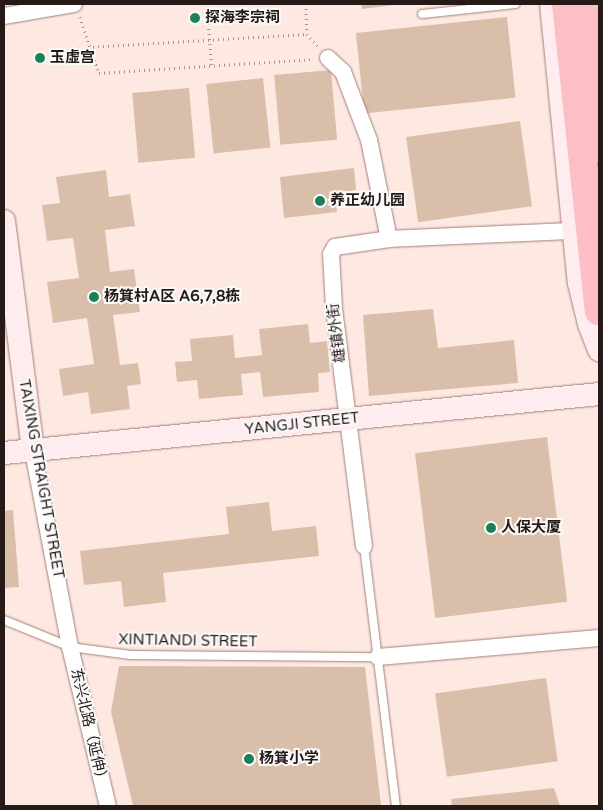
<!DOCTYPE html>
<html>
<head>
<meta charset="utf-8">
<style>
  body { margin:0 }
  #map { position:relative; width:603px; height:810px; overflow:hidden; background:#fee8e2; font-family:"Varela Round","Noto Sans SC",sans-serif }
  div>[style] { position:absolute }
  .building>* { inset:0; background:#d9bfa9; transform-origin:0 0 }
  .path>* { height:2.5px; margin-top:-1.25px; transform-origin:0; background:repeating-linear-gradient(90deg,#a4928e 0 1px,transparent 0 5px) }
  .roads { filter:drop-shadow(0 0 1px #a18178) drop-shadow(0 0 1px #a18178) }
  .lane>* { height:8px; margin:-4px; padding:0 4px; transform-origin:4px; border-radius:4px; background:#fff }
  .street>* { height:16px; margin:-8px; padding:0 8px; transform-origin:8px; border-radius:8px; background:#fff }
  .secondary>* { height:22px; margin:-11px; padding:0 11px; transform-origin:11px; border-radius:11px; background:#feecee }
  .highway>* { height:28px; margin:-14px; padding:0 14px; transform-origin:14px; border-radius:14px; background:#fdbfc5 }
  .dots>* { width:14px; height:14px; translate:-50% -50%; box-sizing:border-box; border:2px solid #fafafa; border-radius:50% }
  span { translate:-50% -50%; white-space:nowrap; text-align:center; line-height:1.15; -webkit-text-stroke:4px #fafafa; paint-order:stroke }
  .poi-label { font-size:15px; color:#261a17; font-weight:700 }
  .left { translate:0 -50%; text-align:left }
  .street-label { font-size:15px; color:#261a17 }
  .frame { position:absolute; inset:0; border:5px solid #261a17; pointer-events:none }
</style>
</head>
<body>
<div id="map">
  <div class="building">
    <div style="clip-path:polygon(361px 4px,394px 4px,394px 5px,362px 9px)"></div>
    <div style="left:507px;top:17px;width:81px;height:152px;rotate:84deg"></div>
    <div style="left:331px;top:70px;width:70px;height:57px;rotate:85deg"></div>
    <div style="left:263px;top:78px;width:70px;height:57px;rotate:84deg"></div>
    <div style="left:189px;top:88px;width:70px;height:57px;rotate:85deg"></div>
    <div style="left:520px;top:121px;width:86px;height:115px;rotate:82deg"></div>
    <div style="clip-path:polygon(354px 168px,356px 190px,335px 193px,337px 212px,284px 218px,280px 177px)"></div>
    <div style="clip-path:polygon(106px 170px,109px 197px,130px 194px,135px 226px,105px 230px,110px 272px,134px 269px,140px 312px,113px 315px,120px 365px,138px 363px,141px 384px,127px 386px,130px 409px,91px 414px,88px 392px,63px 396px,59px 369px,94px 364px,87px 318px,53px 323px,47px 282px,79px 278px,73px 238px,47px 241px,42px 205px,60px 203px,56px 177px)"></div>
    <div style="clip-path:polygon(433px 309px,438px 348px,514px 340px,518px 383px,369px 396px,363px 315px)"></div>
    <div style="clip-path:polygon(308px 324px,310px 343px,327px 341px,330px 372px,318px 373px,319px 392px,263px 397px,260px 372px,241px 374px,243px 395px,199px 399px,197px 380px,177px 382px,175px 362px,192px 361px,190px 339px,233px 335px,235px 358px,262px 355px,259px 329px)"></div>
    <div style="left:547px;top:437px;width:166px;height:133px;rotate:83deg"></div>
    <div style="clip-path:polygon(269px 502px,272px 531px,316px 526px,319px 556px,163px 573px,166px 602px,124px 607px,121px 581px,84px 585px,80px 551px,229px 534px,226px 507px)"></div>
    <div style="clip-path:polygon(13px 510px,19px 587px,4px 588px,4px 511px)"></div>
    <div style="clip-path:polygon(119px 666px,365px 667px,381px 806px,133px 806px,111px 712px)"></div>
    <div style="left:546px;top:678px;width:84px;height:112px;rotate:82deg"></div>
    <div style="clip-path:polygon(554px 788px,560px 806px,452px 806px,451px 799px)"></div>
  </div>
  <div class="path">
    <div style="left:207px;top:4px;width:64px;rotate:85.5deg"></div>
    <div style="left:306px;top:4px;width:30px;rotate:88deg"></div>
    <div style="left:307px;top:34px;width:18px;rotate:49deg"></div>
    <div style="left:80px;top:17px;width:59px;rotate:71.3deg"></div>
    <div style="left:99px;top:73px;width:215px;rotate:-3.7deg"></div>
    <div style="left:88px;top:47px;width:219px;rotate:-3.4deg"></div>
  </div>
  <div class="roads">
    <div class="lane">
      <div style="left:422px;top:14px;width:94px;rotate:-6.1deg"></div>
      <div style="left:364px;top:546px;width:262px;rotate:83deg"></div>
      <div style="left:4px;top:620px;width:71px;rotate:22.2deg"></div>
      <div style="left:70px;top:647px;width:61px;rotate:7.6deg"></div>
      <div style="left:130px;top:655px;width:248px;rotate:0.5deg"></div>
    </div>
    <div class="street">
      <div style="left:4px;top:16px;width:71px;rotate:-9.7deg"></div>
      <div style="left:328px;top:58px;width:21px;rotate:43deg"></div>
      <div style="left:343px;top:72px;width:73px;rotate:69.1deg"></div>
      <div style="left:369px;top:140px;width:101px;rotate:78.6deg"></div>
      <div style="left:33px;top:451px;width:199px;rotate:79.3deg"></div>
      <div style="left:70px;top:647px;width:163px;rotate:76.6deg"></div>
      <div style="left:364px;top:546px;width:241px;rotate:-97.2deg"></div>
      <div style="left:334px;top:307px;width:53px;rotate:-93.2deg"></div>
      <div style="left:331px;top:254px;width:8px;rotate:-60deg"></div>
      <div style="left:335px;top:247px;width:55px;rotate:-8.4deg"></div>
      <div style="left:389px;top:239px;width:185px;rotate:-2.5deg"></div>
      <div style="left:378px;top:657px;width:222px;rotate:-4.9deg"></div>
    </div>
    <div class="secondary">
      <div style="left:551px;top:4px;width:280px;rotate:84.3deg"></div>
      <div style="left:579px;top:283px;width:42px;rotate:76.3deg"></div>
      <div style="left:589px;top:324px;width:28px;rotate:69deg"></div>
      <div style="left:4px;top:221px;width:232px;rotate:82.8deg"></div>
      <div style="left:4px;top:453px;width:598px;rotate:-5.66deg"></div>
    </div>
    <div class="highway">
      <div style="left:566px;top:4px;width:309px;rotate:83.9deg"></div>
      <div style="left:586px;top:4px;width:145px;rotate:84.8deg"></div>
    </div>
  </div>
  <div class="dots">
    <div style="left:195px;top:18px;background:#1b8059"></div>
    <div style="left:40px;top:58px;background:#1b8059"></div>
    <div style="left:320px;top:201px;background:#1b8059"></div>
    <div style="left:94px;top:297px;background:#1b8059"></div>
    <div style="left:491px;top:528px;background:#1b8059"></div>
    <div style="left:249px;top:759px;background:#1b8059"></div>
  </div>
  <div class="poi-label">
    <span class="left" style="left:205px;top:18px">探海李宗祠</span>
    <span class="left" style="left:50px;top:58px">玉虛宫</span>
    <span class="left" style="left:330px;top:201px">养正幼儿园</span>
    <span class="left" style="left:104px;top:297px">杨箕村A区 A6,7,8栋</span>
    <span class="left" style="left:501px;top:528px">人保大厦</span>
    <span class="left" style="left:259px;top:759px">杨箕小学</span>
  </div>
  <div class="street-label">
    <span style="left:337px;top:333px;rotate:-97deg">雄镇外街</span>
    <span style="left:302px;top:424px;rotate:-6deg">YANGJI STREET</span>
    <span style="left:41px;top:479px;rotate:80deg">TAIXING STRAIGHT STREET</span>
    <span style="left:188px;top:641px;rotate:1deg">XINTIANDI STREET</span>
    <span style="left:89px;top:727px;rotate:77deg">东兴北路（延伸）</span>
  </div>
  <div class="frame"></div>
</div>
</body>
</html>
